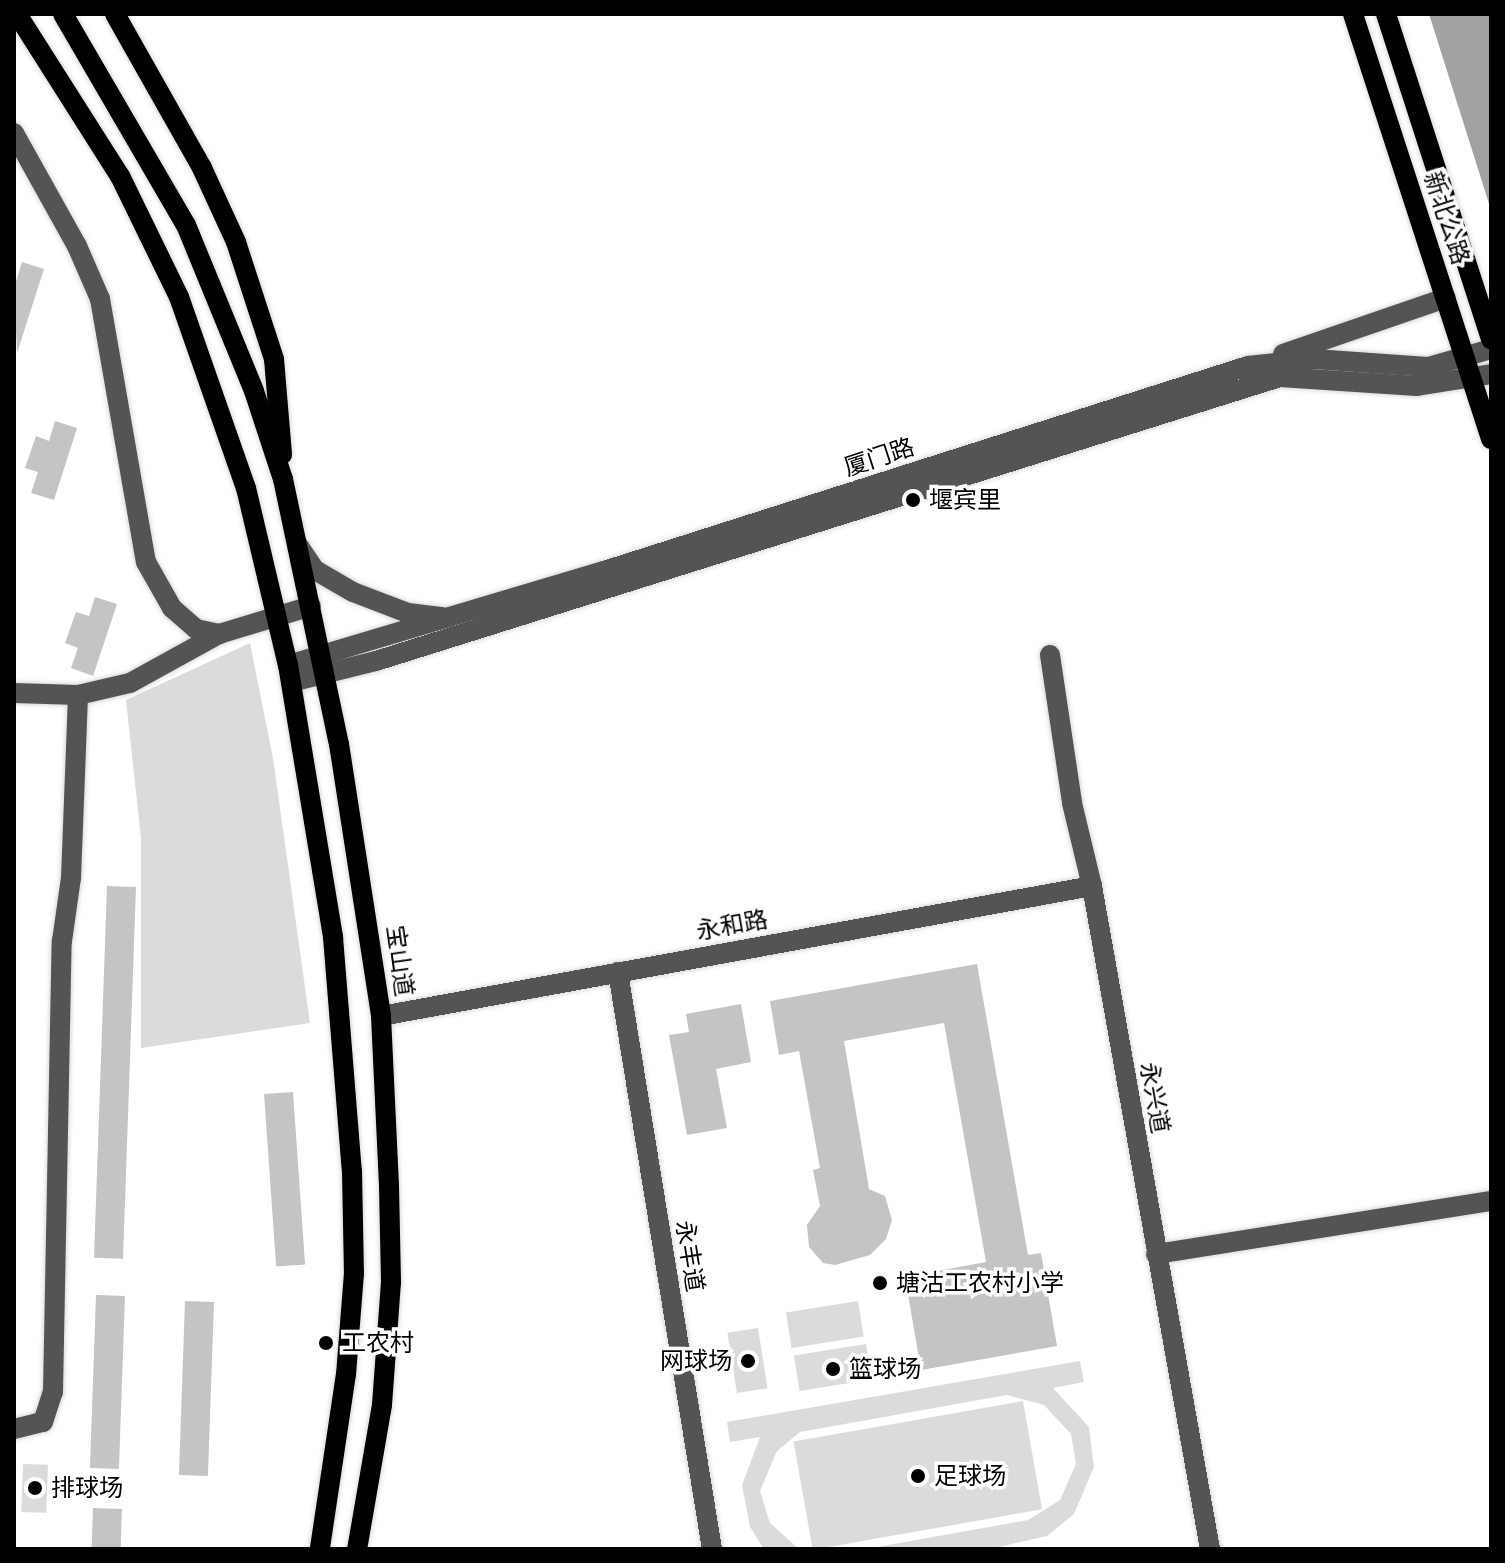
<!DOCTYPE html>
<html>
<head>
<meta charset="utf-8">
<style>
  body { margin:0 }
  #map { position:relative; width:1505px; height:1563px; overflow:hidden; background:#fff; font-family:Inter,"Noto Sans SC",sans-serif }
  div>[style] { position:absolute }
  .green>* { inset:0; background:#dbdbdb; transform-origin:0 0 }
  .water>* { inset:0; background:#a2a2a2 }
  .building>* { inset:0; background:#c4c4c4; transform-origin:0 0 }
  .roads { filter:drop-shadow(0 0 2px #dbdbdb) drop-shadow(0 0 2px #dbdbdb) }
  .minor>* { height:20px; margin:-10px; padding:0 10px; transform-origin:10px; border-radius:10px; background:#545454 }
  .major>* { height:20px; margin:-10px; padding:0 10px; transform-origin:10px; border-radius:10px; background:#000 }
  .dots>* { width:22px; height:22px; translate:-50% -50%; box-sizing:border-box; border:4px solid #fff; border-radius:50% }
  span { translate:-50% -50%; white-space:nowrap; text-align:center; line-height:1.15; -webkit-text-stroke:7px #fff; paint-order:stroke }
  .street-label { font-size:24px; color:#000 }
  .poi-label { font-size:24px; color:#000 }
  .left { translate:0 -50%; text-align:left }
  .right { translate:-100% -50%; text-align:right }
  .frame { position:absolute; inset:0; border:16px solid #000; pointer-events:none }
</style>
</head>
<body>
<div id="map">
  <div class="green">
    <div style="clip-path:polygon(250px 643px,273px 758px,310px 1023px,141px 1048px,141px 839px,126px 700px)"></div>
    <div style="left:858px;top:1301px;width:36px;height:73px;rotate:81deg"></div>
    <div style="left:758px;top:1328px;width:61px;height:31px;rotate:81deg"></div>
    <div style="left:866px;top:1344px;width:36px;height:73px;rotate:81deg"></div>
    <div style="clip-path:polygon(1080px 1361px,1084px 1382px,1053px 1388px,1089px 1427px,1094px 1467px,1074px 1514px,1047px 1536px,990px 1549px,866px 1549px,1028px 1520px,1060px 1500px,1076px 1464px,1071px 1434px,1044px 1405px,1007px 1395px,800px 1432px,777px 1451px,760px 1491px,770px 1523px,799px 1549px,764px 1549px,750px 1527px,742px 1485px,760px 1437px,730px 1442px,727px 1422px)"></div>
    <div style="left:1023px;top:1401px;width:110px;height:233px;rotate:80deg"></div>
    <div style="left:23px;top:1464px;width:25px;height:48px;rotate:2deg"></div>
  </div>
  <div class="water">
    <div style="clip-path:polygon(1429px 14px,1491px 14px,1491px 210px)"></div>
  </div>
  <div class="building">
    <div style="clip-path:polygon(22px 262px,44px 269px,17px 353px,14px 288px)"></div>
    <div style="clip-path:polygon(55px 421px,77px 428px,54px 500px,31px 493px,38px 472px,25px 468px,36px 436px,49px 441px)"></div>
    <div style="clip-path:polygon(95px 597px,117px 604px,93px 676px,71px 668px,78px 648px,65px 643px,76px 612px,89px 616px)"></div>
    <div style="left:107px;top:886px;width:29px;height:372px;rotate:2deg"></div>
    <div style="clip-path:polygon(977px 964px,1028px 1255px,1041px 1253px,1057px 1346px,921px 1370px,905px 1277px,986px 1262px,944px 1023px,844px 1041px,869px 1189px,885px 1196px,892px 1220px,886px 1239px,870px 1255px,835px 1265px,823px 1263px,809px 1247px,807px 1225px,820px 1206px,813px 1170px,820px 1168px,799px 1051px,779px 1055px,770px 1001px)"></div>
    <div style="clip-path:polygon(741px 1004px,751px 1062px,716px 1069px,727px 1128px,687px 1135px,669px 1035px,689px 1032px,686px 1014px)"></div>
    <div style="left:293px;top:1092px;width:173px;height:29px;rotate:86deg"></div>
    <div style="left:96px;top:1295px;width:29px;height:173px;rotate:2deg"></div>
    <div style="left:185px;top:1301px;width:29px;height:174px;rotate:2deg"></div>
    <div style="left:93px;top:1508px;width:29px;height:41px;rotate:2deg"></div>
  </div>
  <div class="roads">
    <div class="minor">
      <div style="left:14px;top:133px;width:129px;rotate:60.9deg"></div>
      <div style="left:77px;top:246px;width:58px;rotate:66.5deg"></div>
      <div style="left:100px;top:299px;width:267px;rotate:80.1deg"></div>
      <div style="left:146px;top:562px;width:53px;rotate:60.5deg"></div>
      <div style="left:172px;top:608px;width:32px;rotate:41deg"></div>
      <div style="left:196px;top:629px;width:24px;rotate:12deg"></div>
      <div style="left:1283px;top:354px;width:172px;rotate:-19deg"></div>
      <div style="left:298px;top:545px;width:30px;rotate:56deg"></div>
      <div style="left:315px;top:570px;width:44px;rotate:30.1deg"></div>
      <div style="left:353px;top:592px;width:59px;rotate:20.9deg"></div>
      <div style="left:408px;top:613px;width:35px;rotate:7deg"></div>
      <div style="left:1050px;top:655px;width:150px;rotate:81.5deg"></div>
      <div style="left:1072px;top:803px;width:85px;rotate:76.5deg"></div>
      <div style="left:1092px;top:886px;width:673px;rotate:79.91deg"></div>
      <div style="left:288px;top:665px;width:330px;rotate:-16.6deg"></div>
      <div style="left:604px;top:571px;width:676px;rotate:-17.66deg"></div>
      <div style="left:1248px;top:366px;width:66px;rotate:-6.1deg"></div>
      <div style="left:1314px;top:359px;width:114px;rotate:4deg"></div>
      <div style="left:1428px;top:367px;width:66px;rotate:-15.9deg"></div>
      <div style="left:291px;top:682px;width:88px;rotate:-13.9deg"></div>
      <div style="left:376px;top:661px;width:948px;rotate:-17.44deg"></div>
      <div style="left:1280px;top:377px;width:137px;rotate:3.8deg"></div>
      <div style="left:1417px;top:386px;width:75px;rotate:-9.2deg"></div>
      <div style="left:14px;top:693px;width:64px;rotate:1.8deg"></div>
      <div style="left:78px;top:695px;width:53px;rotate:-13deg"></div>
      <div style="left:130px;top:683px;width:102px;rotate:-28.8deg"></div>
      <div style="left:219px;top:634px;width:96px;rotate:-16.9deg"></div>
      <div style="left:618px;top:972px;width:585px;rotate:80.75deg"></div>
      <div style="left:381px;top:1016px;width:723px;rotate:-10.36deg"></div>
      <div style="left:1156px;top:1254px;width:339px;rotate:-9deg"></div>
      <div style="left:14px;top:1429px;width:30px;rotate:-14deg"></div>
      <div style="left:43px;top:1422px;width:32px;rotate:-72deg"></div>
      <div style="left:53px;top:1392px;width:451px;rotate:-88.9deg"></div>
      <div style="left:62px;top:941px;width:64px;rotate:-81.9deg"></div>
      <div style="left:71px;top:878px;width:183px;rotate:-87.8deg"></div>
    </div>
    <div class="major">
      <div style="left:17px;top:14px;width:192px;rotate:57.6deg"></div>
      <div style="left:120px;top:176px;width:135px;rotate:64deg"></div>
      <div style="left:179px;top:297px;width:202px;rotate:70.7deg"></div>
      <div style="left:246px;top:488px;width:182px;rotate:76.7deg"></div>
      <div style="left:288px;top:665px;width:276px;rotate:80.6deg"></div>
      <div style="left:333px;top:937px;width:235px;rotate:85.4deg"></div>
      <div style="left:352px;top:1171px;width:102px;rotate:88.9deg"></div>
      <div style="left:354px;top:1273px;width:101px;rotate:94.5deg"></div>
      <div style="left:346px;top:1374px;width:177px;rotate:98.5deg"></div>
      <div style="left:63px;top:14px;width:244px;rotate:59.8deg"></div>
      <div style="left:186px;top:225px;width:179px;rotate:67.7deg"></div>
      <div style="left:254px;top:391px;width:93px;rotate:71.8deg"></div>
      <div style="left:283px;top:479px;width:271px;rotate:78.1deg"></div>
      <div style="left:339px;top:744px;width:275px;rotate:81.2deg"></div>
      <div style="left:381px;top:1016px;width:170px;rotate:87.3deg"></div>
      <div style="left:389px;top:1186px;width:96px;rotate:88.8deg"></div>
      <div style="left:391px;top:1282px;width:123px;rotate:94.2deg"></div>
      <div style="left:382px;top:1405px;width:146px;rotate:99.8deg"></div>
      <div style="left:115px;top:14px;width:177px;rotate:60.5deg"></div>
      <div style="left:202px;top:168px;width:81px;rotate:65.3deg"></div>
      <div style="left:236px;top:242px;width:123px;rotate:72deg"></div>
      <div style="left:274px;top:359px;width:96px;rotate:85.2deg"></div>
      <div style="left:1353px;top:14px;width:447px;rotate:72deg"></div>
      <div style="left:1386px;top:14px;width:342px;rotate:72.1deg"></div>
    </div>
  </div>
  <div class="dots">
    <div style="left:913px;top:500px;background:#000"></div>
    <div style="left:880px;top:1283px;background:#000"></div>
    <div style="left:326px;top:1343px;background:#000"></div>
    <div style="left:748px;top:1361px;background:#000"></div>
    <div style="left:833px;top:1369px;background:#000"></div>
    <div style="left:918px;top:1476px;background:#000"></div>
    <div style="left:35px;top:1488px;background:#000"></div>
  </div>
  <div class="street-label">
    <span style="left:1447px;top:218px;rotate:72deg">新北公路</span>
    <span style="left:879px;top:457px;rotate:-18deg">厦门路</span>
    <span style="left:732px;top:925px;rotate:-10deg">永和路</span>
    <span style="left:400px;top:961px;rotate:82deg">宝山道</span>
    <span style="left:1155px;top:1098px;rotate:80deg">永兴道</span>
    <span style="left:690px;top:1256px;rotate:81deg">永丰道</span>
  </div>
  <div class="poi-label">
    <span class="left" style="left:929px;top:500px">堰宾里</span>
    <span class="left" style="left:896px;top:1283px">塘沽工农村小学</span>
    <span class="left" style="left:342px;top:1343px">工农村</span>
    <span class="right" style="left:732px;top:1361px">网球场</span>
    <span class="left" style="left:849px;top:1369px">篮球场</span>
    <span class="left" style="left:934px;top:1476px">足球场</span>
    <span class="left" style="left:51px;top:1488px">排球场</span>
  </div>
  <div class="frame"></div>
</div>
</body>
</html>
